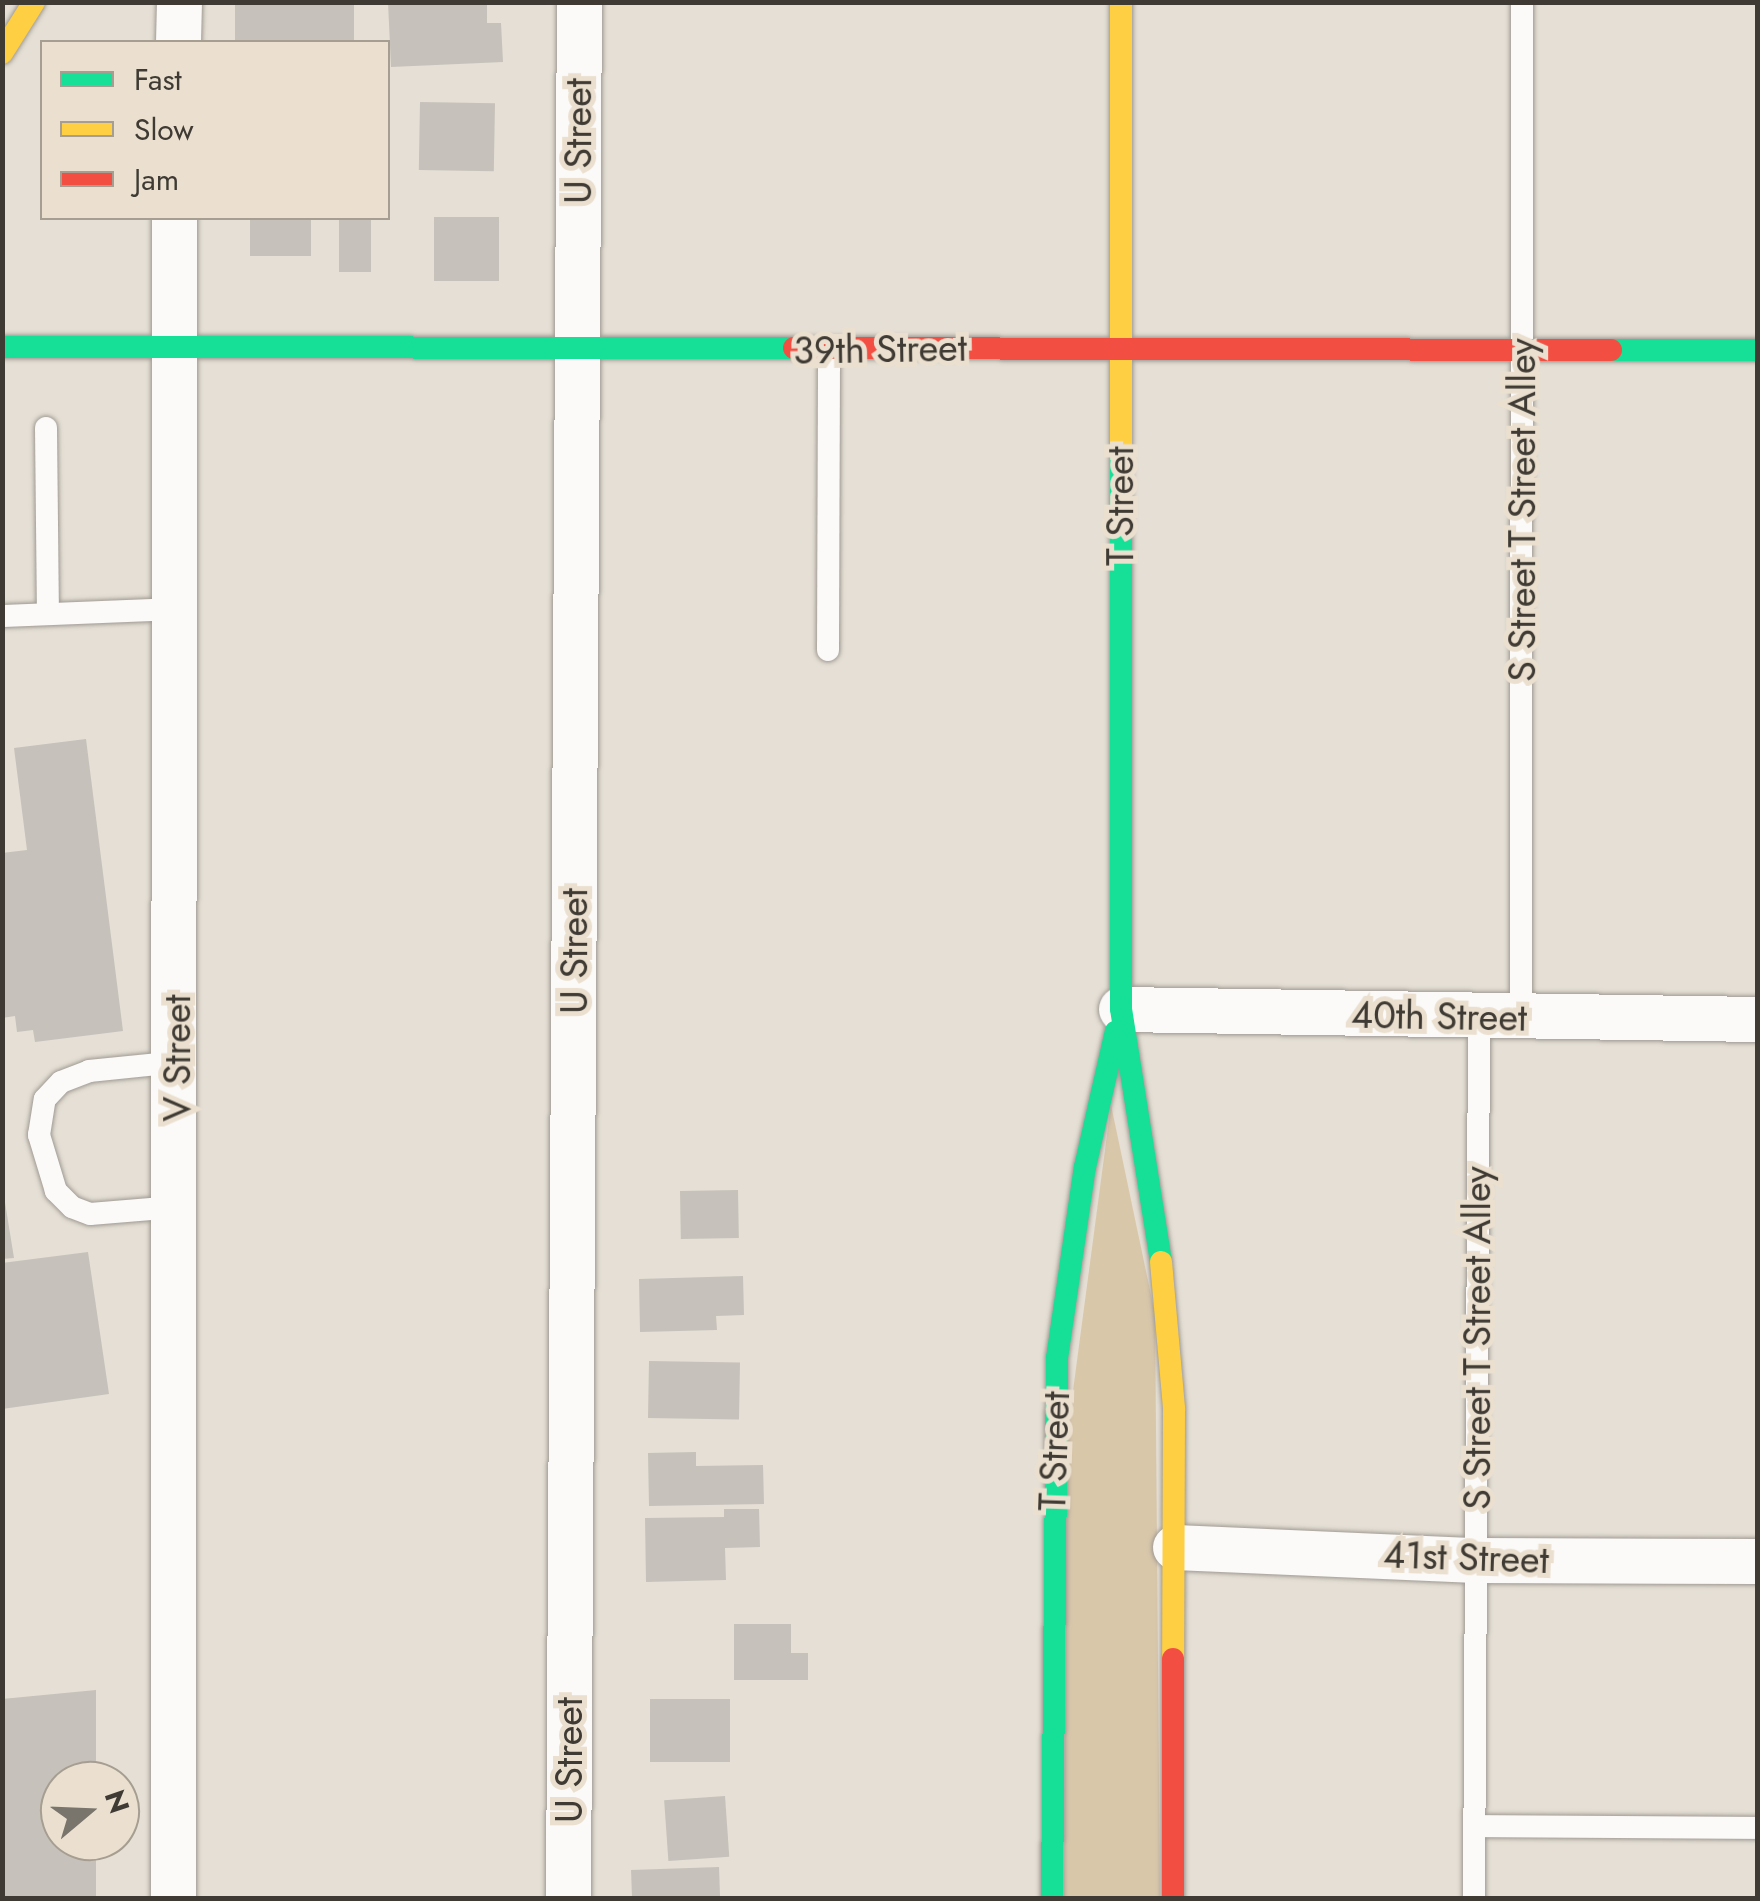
<!DOCTYPE html>
<html>
<head>
<meta charset="utf-8">
<style>
  body { margin:0 }
  #map { position:relative; width:1760px; height:1901px; overflow:hidden; background:#e5dfd5; font-family:Jost,sans-serif }
  div>[style] { position:absolute }
  .green>* { inset:0; background:#d9c7aa }
  .building>* { inset:0; background:#c6c1ba; transform-origin:0 0 }
  .roads { filter:drop-shadow(0 0 2px #9f9a93) drop-shadow(0 0 2px #9f9a93) }
  .lane>* { height:22px; margin:-11px; padding:0 11px; transform-origin:11px; border-radius:11px; background:#fbfaf9 }
  .street>* { height:45px; margin:-22.5px; padding:0 22.5px; transform-origin:22.5px; border-radius:22.5px; background:#fbfaf9 }
  .fast>* { height:22px; margin:-11px; padding:0 11px; transform-origin:11px; border-radius:11px; background:#16e098 }
  .slow>* { height:22px; margin:-11px; padding:0 11px; transform-origin:11px; border-radius:11px; background:#ffcf43 }
  .jam>* { height:22px; margin:-11px; padding:0 11px; transform-origin:11px; border-radius:11px; background:#f24e42 }
  span { translate:-50% -50%; white-space:nowrap; text-align:center; line-height:1.15; -webkit-text-stroke:10px #ebe0cf; paint-order:stroke }
  .street-label { font-size:38px; color:#3f3b34 }
  .frame { position:absolute; inset:0; border:5px solid #3f3b34; pointer-events:none }
  .legend { position:absolute; left:40px; top:40px; width:350px; height:180px; box-sizing:border-box; background:#ebe0cf; border:2px solid #a69e91; margin:0; padding:12px 18px; list-style:none; font-size:30px; color:#3f3b34 }
  .legend li { display:flex; align-items:center; gap:20px; height:50px }
  .legend b { width:50px; border:2px solid #a69e91 }
  .north { position:absolute; left:40px; top:1761px; width:100px; height:100px; box-sizing:border-box; background:#ebe0cf; border:2px solid #a69e91; border-radius:50%; rotate:71deg; font-size:28px; font-weight:700; line-height:40px; text-align:center; color:#3f3b34 }
  .north::after { content:''; display:block; margin:auto; width:35px; height:45px; background:#79746c; clip-path:polygon(50% 0,100% 100%,50% 72%,0 100%) }
</style>
</head>
<body>
<div id="map">
  <div class="green">
    <div style="clip-path:polygon(1111px 1105px,1155px 1314px,1160px 1898px,1064px 1898px,1067px 1436px)"></div>
  </div>
  <div class="building">
    <div style="left:235px;top:2px;width:119px;height:40px"></div>
    <div style="clip-path:polygon(388px 2px,487px 2px,487px 23px,501px 23px,503px 62px,391px 67px)"></div>
    <div style="left:420px;top:102px;width:75px;height:68px;rotate:1deg"></div>
    <div style="left:434px;top:217px;width:65px;height:64px"></div>
    <div style="left:250px;top:218px;width:61px;height:38px"></div>
    <div style="left:339px;top:218px;width:32px;height:54px"></div>
    <div style="clip-path:polygon(86px 739px,123px 1031px,35px 1042px,33px 1030px,17px 1032px,15px 1016px,2px 1018px,2px 853px,27px 850px,14px 748px)"></div>
    <div style="clip-path:polygon(2px 1184px,14px 1258px,2px 1259px)"></div>
    <div style="left:738px;top:1190px;width:48px;height:58px;rotate:89deg"></div>
    <div style="clip-path:polygon(88px 1252px,109px 1394px,2px 1409px,2px 1263px)"></div>
    <div style="clip-path:polygon(743px 1276px,744px 1315px,716px 1316px,717px 1330px,640px 1332px,639px 1279px)"></div>
    <div style="left:649px;top:1361px;width:91px;height:57px;rotate:1deg"></div>
    <div style="clip-path:polygon(696px 1452px,696px 1466px,763px 1465px,764px 1504px,649px 1506px,648px 1453px)"></div>
    <div style="clip-path:polygon(724px 1509px,759px 1509px,760px 1547px,725px 1548px,726px 1580px,646px 1582px,645px 1518px,724px 1517px)"></div>
    <div style="clip-path:polygon(734px 1624px,791px 1624px,791px 1653px,808px 1653px,808px 1680px,734px 1680px)"></div>
    <div style="clip-path:polygon(96px 1690px,96px 1781px,60px 1781px,60px 1841px,96px 1841px,96px 1898px,2px 1898px,2px 1699px)"></div>
    <div style="left:730px;top:1699px;width:63px;height:80px;rotate:90deg"></div>
    <div style="left:725px;top:1796px;width:61px;height:61px;rotate:86deg"></div>
    <div style="left:719px;top:1867px;width:31px;height:88px;rotate:88deg"></div>
  </div>
  <div class="roads">
    <div class="lane">
      <div style="left:46px;top:428px;width:186px;rotate:89.4deg"></div>
      <div style="left:2px;top:616px;width:176px;rotate:-2.3deg"></div>
      <div style="left:828px;top:650px;width:300px;rotate:-89.8deg"></div>
      <div style="left:1521px;top:1018px;width:1016px;rotate:-89.94deg"></div>
      <div style="left:175px;top:1207px;width:85px;rotate:175.3deg"></div>
      <div style="left:90px;top:1214px;width:19px;rotate:-159deg"></div>
      <div style="left:72px;top:1207px;width:23px;rotate:-135deg"></div>
      <div style="left:56px;top:1191px;width:59px;rotate:-106.9deg"></div>
      <div style="left:39px;top:1135px;width:36px;rotate:-81deg"></div>
      <div style="left:45px;top:1099px;width:23px;rotate:-47deg"></div>
      <div style="left:61px;top:1082px;width:30px;rotate:-21deg"></div>
      <div style="left:89px;top:1071px;width:88px;rotate:-5.8deg"></div>
      <div style="left:1474px;top:1826px;width:284px;rotate:0.4deg"></div>
      <div style="left:1474px;top:1898px;width:880px;rotate:-89.67deg"></div>
    </div>
    <div class="street">
      <div style="left:178px;top:42px;width:40px;rotate:-88.6deg"></div>
      <div style="left:1121px;top:1009px;width:637px;rotate:0.9deg"></div>
      <div style="left:1175px;top:1547px;width:301px;rotate:2.5deg"></div>
      <div style="left:1476px;top:1560px;width:282px;rotate:0.2deg"></div>
      <div style="left:173px;top:1898px;width:1680px;rotate:-89.97deg"></div>
      <div style="left:568px;top:1898px;width:1896px;rotate:-89.67deg"></div>
    </div>
    <div class="fast">
      <div style="left:2px;top:347px;width:792px;rotate:0.07deg"></div>
      <div style="left:1611px;top:350px;width:147px"></div>
      <div style="left:1121px;top:449px;width:560px;rotate:90deg"></div>
      <div style="left:1121px;top:1009px;width:256px;rotate:81deg"></div>
      <div style="left:1052px;top:1898px;width:540px;rotate:-89.47deg"></div>
      <div style="left:1057px;top:1358px;width:193px;rotate:-81.7deg"></div>
      <div style="left:1085px;top:1167px;width:139px;rotate:-77.2deg"></div>
    </div>
    <div class="slow">
      <div style="left:1121px;top:2px;width:447px;rotate:90deg"></div>
      <div style="left:2px;top:53px;width:60px;rotate:-57.9deg"></div>
      <div style="left:1161px;top:1262px;width:148px;rotate:84.9deg"></div>
      <div style="left:1174px;top:1409px;width:250px;rotate:90.2deg"></div>
    </div>
    <div class="jam">
      <div style="left:794px;top:348px;width:817px;rotate:0.14deg"></div>
      <div style="left:1173px;top:1898px;width:239px;rotate:-90deg"></div>
    </div>
  </div>
  <div class="street-label">
    <span style="left:578px;top:141px;rotate:-90deg">U Street</span>
    <span style="left:880px;top:349px;rotate:-1deg">39th Street</span>
    <span style="left:1120px;top:506px;rotate:-90deg">T Street</span>
    <span style="left:1522px;top:510px;rotate:-90deg">S Street T Street Alley</span>
    <span style="left:574px;top:951px;rotate:-90deg">U Street</span>
    <span style="left:1439px;top:1016px;rotate:1deg">40th Street</span>
    <span style="left:177px;top:1058px;rotate:-90deg">V Street</span>
    <span style="left:1477px;top:1338px;rotate:-90deg">S Street T Street Alley</span>
    <span style="left:1054px;top:1451px;rotate:-88deg">T Street</span>
    <span style="left:1466px;top:1557px;rotate:2deg">41st Street</span>
    <span style="left:569px;top:1760px;rotate:-90deg">U Street</span>
  </div>
  <div class="frame"></div>
  <ul class="legend">
  <li><b style="height:12px;background:#16e098"></b>Fast</li>
  <li><b style="height:12px;background:#ffcf43"></b>Slow</li>
  <li><b style="height:12px;background:#f24e42"></b>Jam</li>
  </ul>
  <div class="north">N</div>
</div>
</body>
</html>
